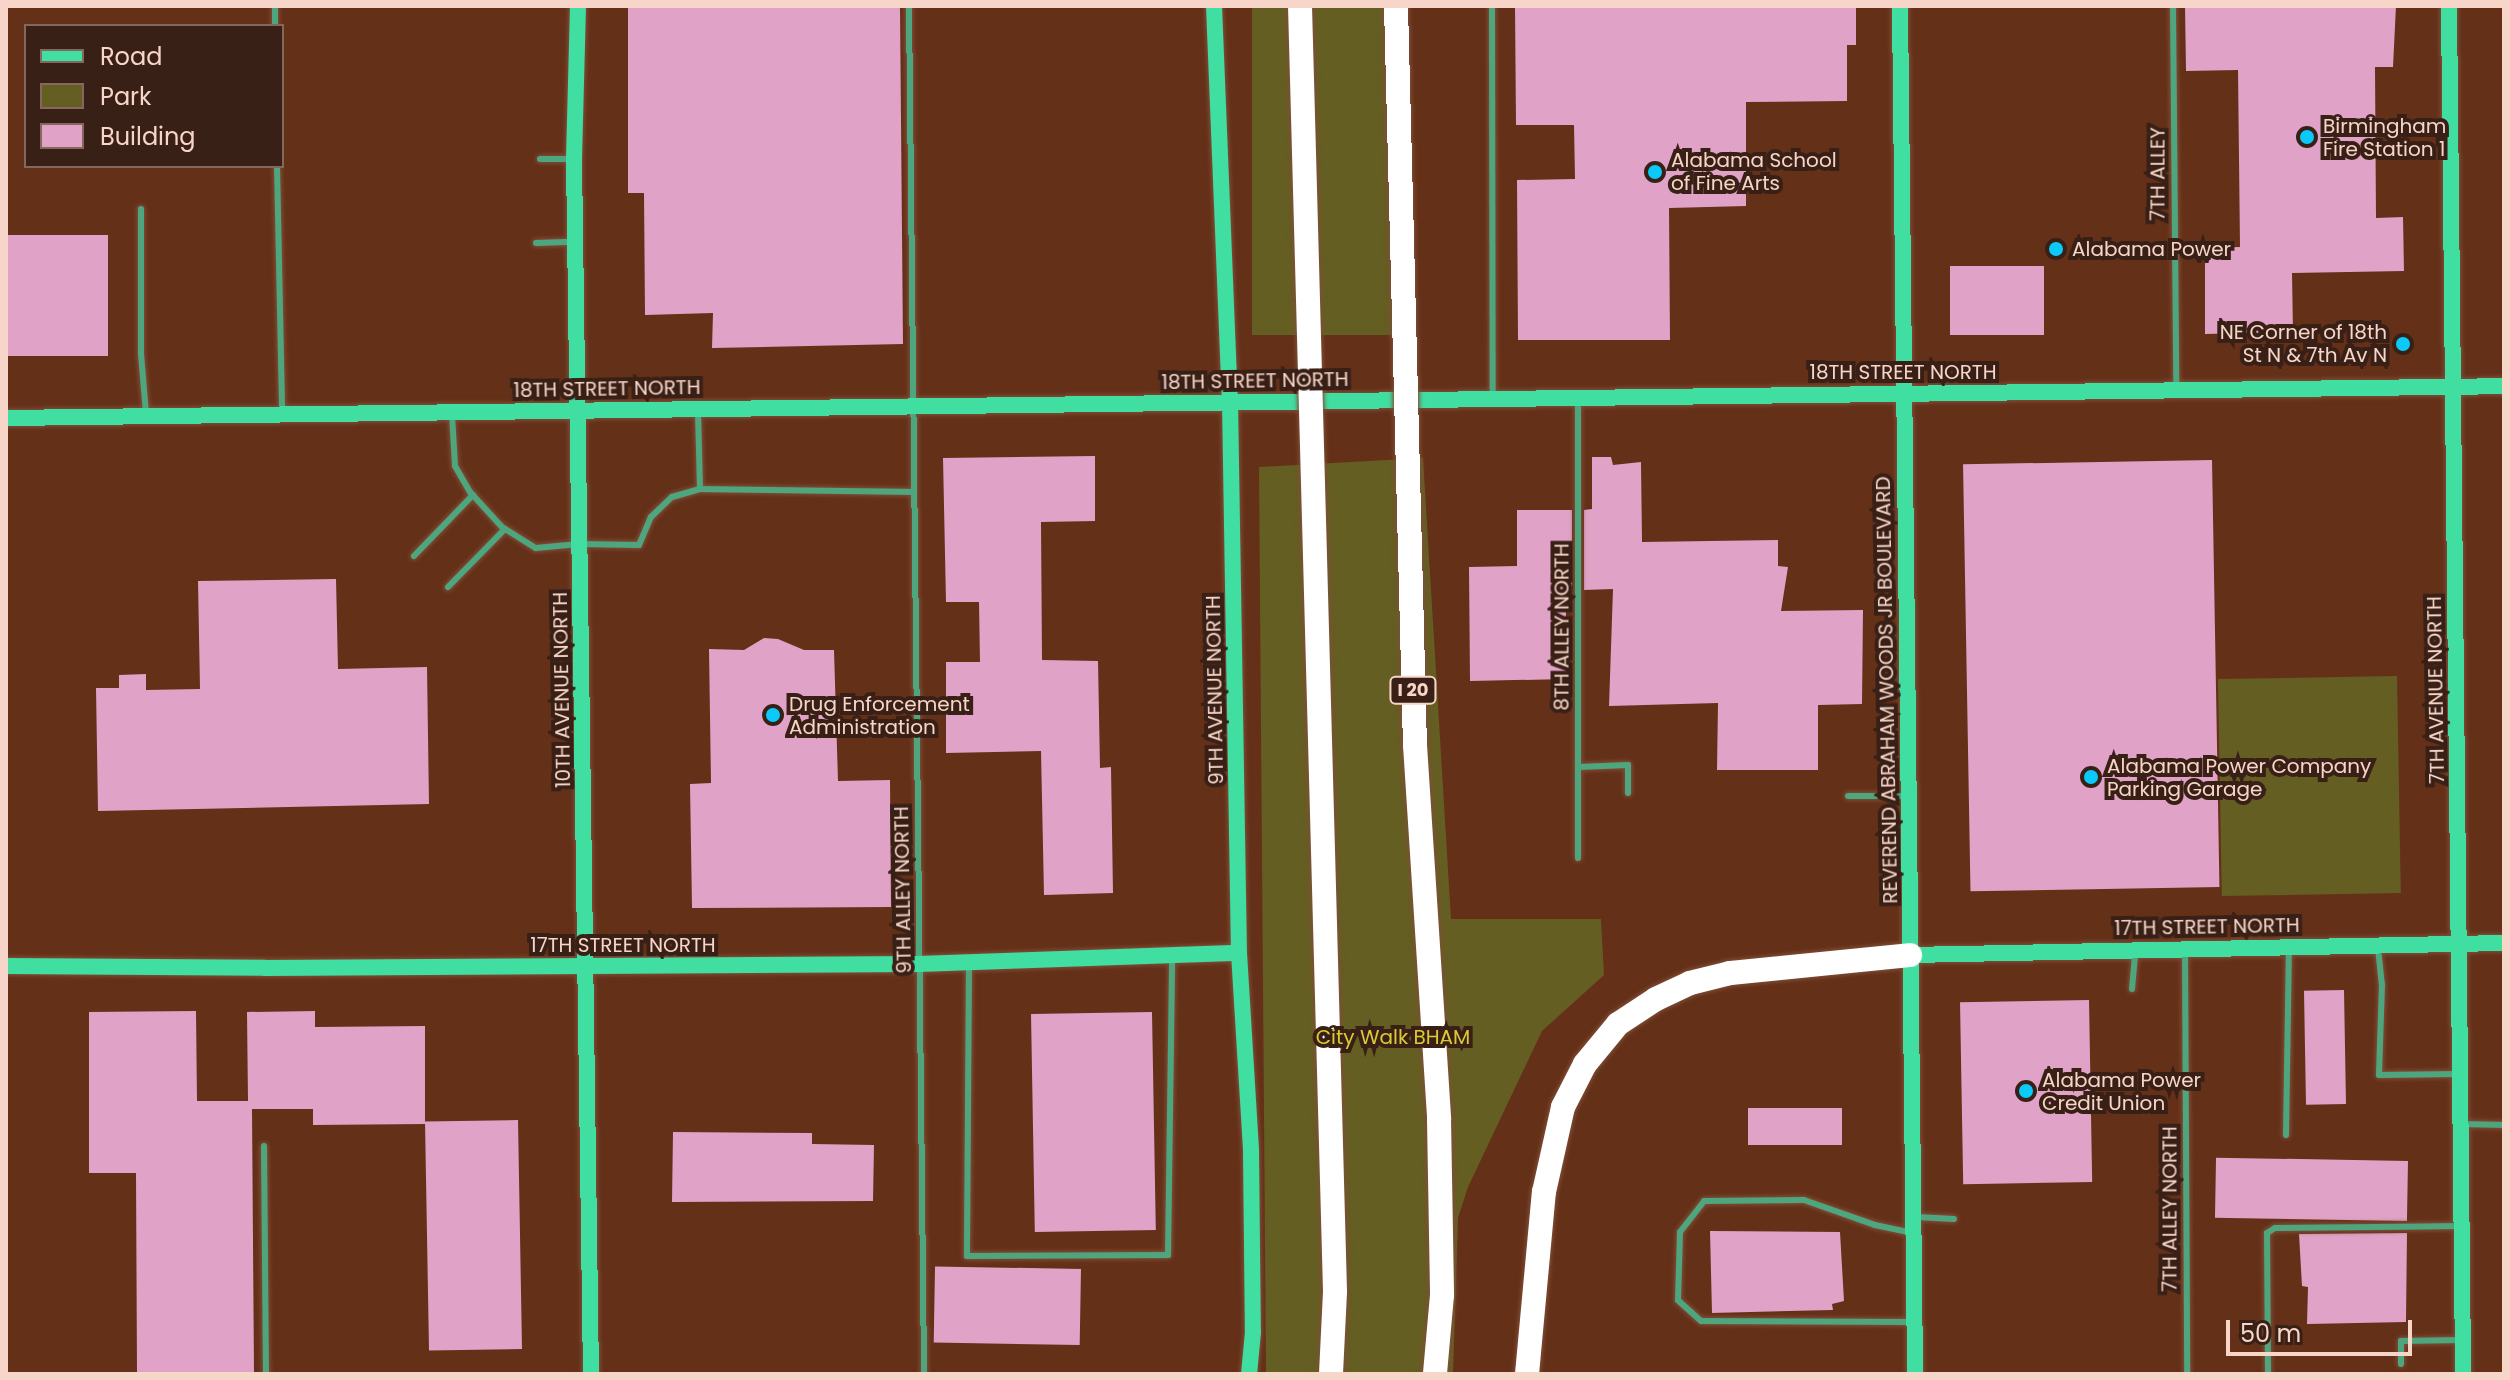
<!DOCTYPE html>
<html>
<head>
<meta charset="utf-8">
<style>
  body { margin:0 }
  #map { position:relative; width:2510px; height:1380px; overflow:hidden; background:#653018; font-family:Poppins,sans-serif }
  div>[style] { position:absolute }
  .green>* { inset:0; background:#655e22; transform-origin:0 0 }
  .building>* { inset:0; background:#e0a3c7; transform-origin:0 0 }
  .roads { filter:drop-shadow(0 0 2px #7f4e38) drop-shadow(0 0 2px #7f4e38) }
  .lane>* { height:6px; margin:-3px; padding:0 3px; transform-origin:3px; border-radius:3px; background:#4ea67f }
  .secondary>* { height:16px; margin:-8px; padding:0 8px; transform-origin:8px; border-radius:8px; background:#40dea1 }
  .highway>* { height:24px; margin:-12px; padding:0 12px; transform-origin:12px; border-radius:12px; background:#fff }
  .bridges { filter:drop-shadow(0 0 2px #7f4e38) drop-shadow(0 0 2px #7f4e38) }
  .highway-bridge>* { height:24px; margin:-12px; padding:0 12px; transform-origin:12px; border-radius:12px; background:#fff }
  .dots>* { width:22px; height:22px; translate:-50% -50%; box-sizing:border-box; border:4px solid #392016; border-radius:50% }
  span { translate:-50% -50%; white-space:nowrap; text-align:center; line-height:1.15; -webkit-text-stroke:8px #392016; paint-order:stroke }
  .shield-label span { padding:2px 6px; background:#392016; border:2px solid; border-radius:6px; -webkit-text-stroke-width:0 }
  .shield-label { font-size:18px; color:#f7d5c8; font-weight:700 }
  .poi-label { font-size:20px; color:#f7d5c8 }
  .left { translate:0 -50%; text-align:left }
  .right { translate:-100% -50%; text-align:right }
  .street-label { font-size:20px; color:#f7d5c8 }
  .park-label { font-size:20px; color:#daca34 }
  .frame { position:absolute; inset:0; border:8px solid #f7d5c8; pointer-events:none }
  .legend { position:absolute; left:24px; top:24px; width:260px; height:144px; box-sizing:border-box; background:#392016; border:2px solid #85685d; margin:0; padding:10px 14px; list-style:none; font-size:24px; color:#f7d5c8 }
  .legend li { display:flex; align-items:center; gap:16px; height:40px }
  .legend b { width:40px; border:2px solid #85685d }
  .scale { position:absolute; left:2226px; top:1320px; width:186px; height:36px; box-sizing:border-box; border:4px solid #f7d5c8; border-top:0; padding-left:10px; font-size:24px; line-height:28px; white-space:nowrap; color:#f7d5c8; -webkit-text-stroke:6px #392016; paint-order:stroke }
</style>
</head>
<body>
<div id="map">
  <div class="green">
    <div style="left:1252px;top:6px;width:149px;height:329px"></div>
    <div style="clip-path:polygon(1423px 458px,1451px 919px,1601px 919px,1604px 975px,1542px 1031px,1468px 1187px,1458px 1218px,1453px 1374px,1266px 1374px,1259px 467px)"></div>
    <div style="left:2397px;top:676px;width:217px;height:179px;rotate:89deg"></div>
  </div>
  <div class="building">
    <div style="clip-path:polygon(628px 6px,900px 6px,903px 344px,712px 348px,713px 313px,645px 315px,644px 193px,628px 193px)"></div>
    <div style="clip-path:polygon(1515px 6px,1856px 6px,1856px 45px,1847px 45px,1847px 101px,1746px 102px,1746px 206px,1669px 208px,1670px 340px,1518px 340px,1517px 180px,1575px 179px,1574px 125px,1516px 125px)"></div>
    <div style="clip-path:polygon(2185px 6px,2396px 6px,2393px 67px,2375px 67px,2376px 218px,2403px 217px,2404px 271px,2292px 273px,2293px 332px,2205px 334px,2205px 248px,2240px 247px,2238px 70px,2186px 71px)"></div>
    <div style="left:108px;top:235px;width:121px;height:102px;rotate:90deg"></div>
    <div style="left:1950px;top:266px;width:94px;height:69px"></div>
    <div style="clip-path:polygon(1095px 456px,1095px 521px,1041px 522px,1042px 660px,1098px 661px,1100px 768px,1111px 767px,1113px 893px,1044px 895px,1041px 751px,946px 753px,946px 662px,980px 662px,979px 602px,946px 602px,943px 458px)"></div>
    <div style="clip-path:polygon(1592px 457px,1611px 457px,1613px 465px,1641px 462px,1642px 542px,1778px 540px,1778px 566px,1788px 567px,1781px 611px,1863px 610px,1862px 704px,1818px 705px,1818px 770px,1717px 770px,1718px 703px,1609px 706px,1613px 589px,1584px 590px,1584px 510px,1592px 509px)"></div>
    <div style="left:2212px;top:460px;width:427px;height:249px;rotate:89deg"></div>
    <div style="clip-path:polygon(1517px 510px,1572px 510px,1572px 590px,1566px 590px,1566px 679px,1470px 681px,1469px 567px,1517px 566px)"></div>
    <div style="clip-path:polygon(336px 579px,338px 669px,427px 667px,429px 804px,98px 811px,96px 688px,119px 688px,119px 675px,146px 674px,146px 690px,200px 689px,198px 581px)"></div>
    <div style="clip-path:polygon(764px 638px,778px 639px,804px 650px,834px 650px,838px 781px,890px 780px,891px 907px,692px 908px,690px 784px,711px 783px,709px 649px,744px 650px)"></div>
    <div style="left:2344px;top:990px;width:114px;height:40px;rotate:89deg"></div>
    <div style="left:2089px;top:1000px;width:182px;height:129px;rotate:89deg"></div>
    <div style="clip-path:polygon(196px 1011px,197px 1101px,248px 1101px,247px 1012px,315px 1011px,315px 1027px,425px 1026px,425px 1124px,313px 1125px,313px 1109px,252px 1109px,254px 1374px,137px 1374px,136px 1173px,89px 1173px,89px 1012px)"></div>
    <div style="left:1152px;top:1012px;width:218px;height:121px;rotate:89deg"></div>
    <div style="left:1748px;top:1108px;width:94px;height:37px"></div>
    <div style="left:518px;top:1120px;width:229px;height:93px;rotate:89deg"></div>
    <div style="clip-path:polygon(673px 1132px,812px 1133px,812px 1144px,874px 1145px,873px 1201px,672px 1202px)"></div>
    <div style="left:2408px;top:1161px;width:60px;height:192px;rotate:91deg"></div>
    <div style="clip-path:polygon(1710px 1231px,1840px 1232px,1844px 1301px,1832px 1304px,1833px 1310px,1712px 1313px)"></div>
    <div style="clip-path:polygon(2407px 1233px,2406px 1322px,2307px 1324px,2308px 1287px,2302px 1286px,2299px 1234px)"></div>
    <div style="left:1081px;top:1269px;width:76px;height:146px;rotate:91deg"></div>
  </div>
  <div class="roads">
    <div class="lane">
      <div style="left:275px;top:6px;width:20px;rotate:90deg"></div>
      <div style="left:909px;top:6px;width:1368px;rotate:89.37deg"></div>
      <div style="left:1492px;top:6px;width:391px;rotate:89.9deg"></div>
      <div style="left:2173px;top:6px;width:381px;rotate:89.5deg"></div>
      <div style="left:540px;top:159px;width:33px"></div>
      <div style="left:277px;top:166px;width:248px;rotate:88.8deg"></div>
      <div style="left:141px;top:209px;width:145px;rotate:90deg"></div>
      <div style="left:141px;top:354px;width:59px;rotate:85.2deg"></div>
      <div style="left:536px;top:243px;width:37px;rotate:-2deg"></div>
      <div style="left:1578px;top:399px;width:459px;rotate:90deg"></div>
      <div style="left:698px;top:412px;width:77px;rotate:88.5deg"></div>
      <div style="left:700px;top:489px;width:214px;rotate:0.8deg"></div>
      <div style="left:452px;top:415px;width:51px;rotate:86.6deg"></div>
      <div style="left:455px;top:466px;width:30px;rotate:60deg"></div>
      <div style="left:470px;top:492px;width:47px;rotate:47.6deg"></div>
      <div style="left:502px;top:527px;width:40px;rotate:32deg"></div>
      <div style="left:536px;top:548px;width:43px;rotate:-5.3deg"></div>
      <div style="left:579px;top:544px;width:60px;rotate:1deg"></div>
      <div style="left:639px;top:545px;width:30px;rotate:-67deg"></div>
      <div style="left:651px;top:517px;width:29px;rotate:-44deg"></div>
      <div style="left:672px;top:497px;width:29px;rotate:-16deg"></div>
      <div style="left:414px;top:556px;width:85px;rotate:-46deg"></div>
      <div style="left:448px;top:587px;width:81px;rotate:-45.5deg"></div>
      <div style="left:1578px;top:767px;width:50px;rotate:-2.3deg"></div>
      <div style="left:1628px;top:765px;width:28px;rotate:90deg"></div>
      <div style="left:1848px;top:796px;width:60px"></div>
      <div style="left:2378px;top:948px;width:36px;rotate:84deg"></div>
      <div style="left:2382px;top:984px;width:91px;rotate:91.9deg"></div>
      <div style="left:2379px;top:1075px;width:78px;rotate:-0.7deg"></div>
      <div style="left:2185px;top:950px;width:424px;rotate:89.7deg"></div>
      <div style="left:969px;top:962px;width:294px;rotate:90.4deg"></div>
      <div style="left:967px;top:1256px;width:201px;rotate:-0.3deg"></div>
      <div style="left:1168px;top:1255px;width:297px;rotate:-89.2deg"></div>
      <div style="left:2132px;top:989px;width:36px;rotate:-85deg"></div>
      <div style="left:2463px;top:1124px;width:41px;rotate:1.4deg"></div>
      <div style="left:2286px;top:1135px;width:186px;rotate:-89.1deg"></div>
      <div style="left:264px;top:1146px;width:228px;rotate:89.5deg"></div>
      <div style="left:1917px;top:1217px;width:37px;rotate:3deg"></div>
      <div style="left:1913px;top:1322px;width:212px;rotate:-179.7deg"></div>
      <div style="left:1701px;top:1321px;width:31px;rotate:-138deg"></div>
      <div style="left:1678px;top:1300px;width:68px;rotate:-88.3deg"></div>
      <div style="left:1680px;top:1232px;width:39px;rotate:-52deg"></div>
      <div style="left:1704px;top:1201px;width:100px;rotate:-0.6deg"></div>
      <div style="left:1804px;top:1200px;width:75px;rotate:19.4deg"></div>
      <div style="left:1875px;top:1225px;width:39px;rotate:12deg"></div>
      <div style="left:2401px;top:1364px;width:23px;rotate:-90deg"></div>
      <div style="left:2401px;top:1341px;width:61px;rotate:-0.9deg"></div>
      <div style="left:2268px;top:1374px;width:141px;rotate:-90.4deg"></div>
      <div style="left:2267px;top:1233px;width:9px;rotate:-32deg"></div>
      <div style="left:2275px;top:1228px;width:186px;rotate:-0.6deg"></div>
    </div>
    <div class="secondary">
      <div style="left:578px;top:6px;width:153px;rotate:91.5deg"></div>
      <div style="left:574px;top:159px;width:1215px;rotate:89.2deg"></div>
      <div style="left:1214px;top:6px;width:395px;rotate:87.7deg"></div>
      <div style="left:1230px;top:401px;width:552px;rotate:89.07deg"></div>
      <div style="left:1239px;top:953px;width:198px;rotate:86.5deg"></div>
      <div style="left:1251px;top:1151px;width:181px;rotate:89.4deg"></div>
      <div style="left:1253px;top:1332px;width:42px;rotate:95.4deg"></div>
      <div style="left:1900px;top:6px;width:1368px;rotate:89.37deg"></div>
      <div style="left:2449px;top:6px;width:1368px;rotate:89.41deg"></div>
      <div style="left:6px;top:418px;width:2498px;rotate:-0.73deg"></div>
      <div style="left:1910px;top:955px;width:594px;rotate:-1.16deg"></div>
      <div style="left:6px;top:966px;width:259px;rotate:0.4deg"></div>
      <div style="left:265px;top:968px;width:654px;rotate:-0.35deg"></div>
      <div style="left:919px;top:964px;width:320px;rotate:-2deg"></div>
    </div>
    <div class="highway">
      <div style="left:1527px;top:1374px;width:183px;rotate:-84.7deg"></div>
      <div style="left:1544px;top:1192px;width:87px;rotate:-77.4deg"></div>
      <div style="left:1563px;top:1107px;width:48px;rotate:-62.9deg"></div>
      <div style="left:1585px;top:1064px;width:52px;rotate:-50.5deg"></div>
      <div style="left:1618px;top:1024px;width:45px;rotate:-33.3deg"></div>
      <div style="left:1656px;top:999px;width:38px;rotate:-25deg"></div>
      <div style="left:1690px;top:983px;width:41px;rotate:-14deg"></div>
      <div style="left:1730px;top:973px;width:181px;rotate:-5.7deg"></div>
    </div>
  </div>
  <div class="bridges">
    <div class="highway-bridge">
      <div style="left:1300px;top:6px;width:1286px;rotate:88.44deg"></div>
      <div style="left:1335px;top:1292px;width:82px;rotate:92.8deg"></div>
      <div style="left:1396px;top:6px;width:739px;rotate:88.53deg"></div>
      <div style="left:1415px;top:745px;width:375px;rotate:86.3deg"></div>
      <div style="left:1439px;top:1119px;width:176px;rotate:89deg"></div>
      <div style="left:1442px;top:1295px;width:79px;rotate:95.1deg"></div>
    </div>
  </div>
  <div class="dots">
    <div style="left:2307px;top:137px;background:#0bcafa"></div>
    <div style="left:1655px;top:172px;background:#0bcafa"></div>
    <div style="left:2056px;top:249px;background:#0bcafa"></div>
    <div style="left:2403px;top:344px;background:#0bcafa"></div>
    <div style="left:773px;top:715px;background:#0bcafa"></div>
    <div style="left:2091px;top:777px;background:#0bcafa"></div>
    <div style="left:2026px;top:1091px;background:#0bcafa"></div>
  </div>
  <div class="shield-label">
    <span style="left:1413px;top:690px">I 20</span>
  </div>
  <div class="poi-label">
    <span class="left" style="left:2323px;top:138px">Birmingham<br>Fire Station 1</span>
    <span class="left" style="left:1671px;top:172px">Alabama School<br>of Fine Arts</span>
    <span class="left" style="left:2072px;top:249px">Alabama Power</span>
    <span class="right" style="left:2387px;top:344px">NE Corner of 18th<br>St N &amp; 7th Av N</span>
    <span class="left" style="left:789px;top:716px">Drug Enforcement<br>Administration</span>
    <span class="left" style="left:2107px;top:778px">Alabama Power Company<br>Parking Garage</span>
    <span class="left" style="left:2042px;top:1092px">Alabama Power<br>Credit Union</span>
  </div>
  <div class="street-label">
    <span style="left:2158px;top:174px;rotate:-90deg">7TH ALLEY</span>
    <span style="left:1903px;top:372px">18TH STREET NORTH</span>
    <span style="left:1255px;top:381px;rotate:-1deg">18TH STREET NORTH</span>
    <span style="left:607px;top:389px;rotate:-1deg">18TH STREET NORTH</span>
    <span style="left:1562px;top:627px;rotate:-90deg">8TH ALLEY NORTH</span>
    <span style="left:562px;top:690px;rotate:-91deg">10TH AVENUE NORTH</span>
    <span style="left:1215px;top:690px;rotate:-91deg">9TH AVENUE NORTH</span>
    <span style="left:1887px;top:690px;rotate:-91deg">REVEREND ABRAHAM WOODS JR BOULEVARD</span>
    <span style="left:2436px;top:690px;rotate:-91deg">7TH AVENUE NORTH</span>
    <span style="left:903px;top:890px;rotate:-91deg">9TH ALLEY NORTH</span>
    <span style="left:2207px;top:927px;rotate:-1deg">17TH STREET NORTH</span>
    <span style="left:623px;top:945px">17TH STREET NORTH</span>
    <span style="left:2170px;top:1209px;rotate:-90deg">7TH ALLEY NORTH</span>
  </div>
  <div class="park-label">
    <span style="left:1393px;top:1037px">City Walk BHAM</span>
  </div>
  <div class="frame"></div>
  <ul class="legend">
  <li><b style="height:10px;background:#40dea1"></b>Road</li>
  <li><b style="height:22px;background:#655e22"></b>Park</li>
  <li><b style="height:22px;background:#e0a3c7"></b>Building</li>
  </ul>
  <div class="scale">50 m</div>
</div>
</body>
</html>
